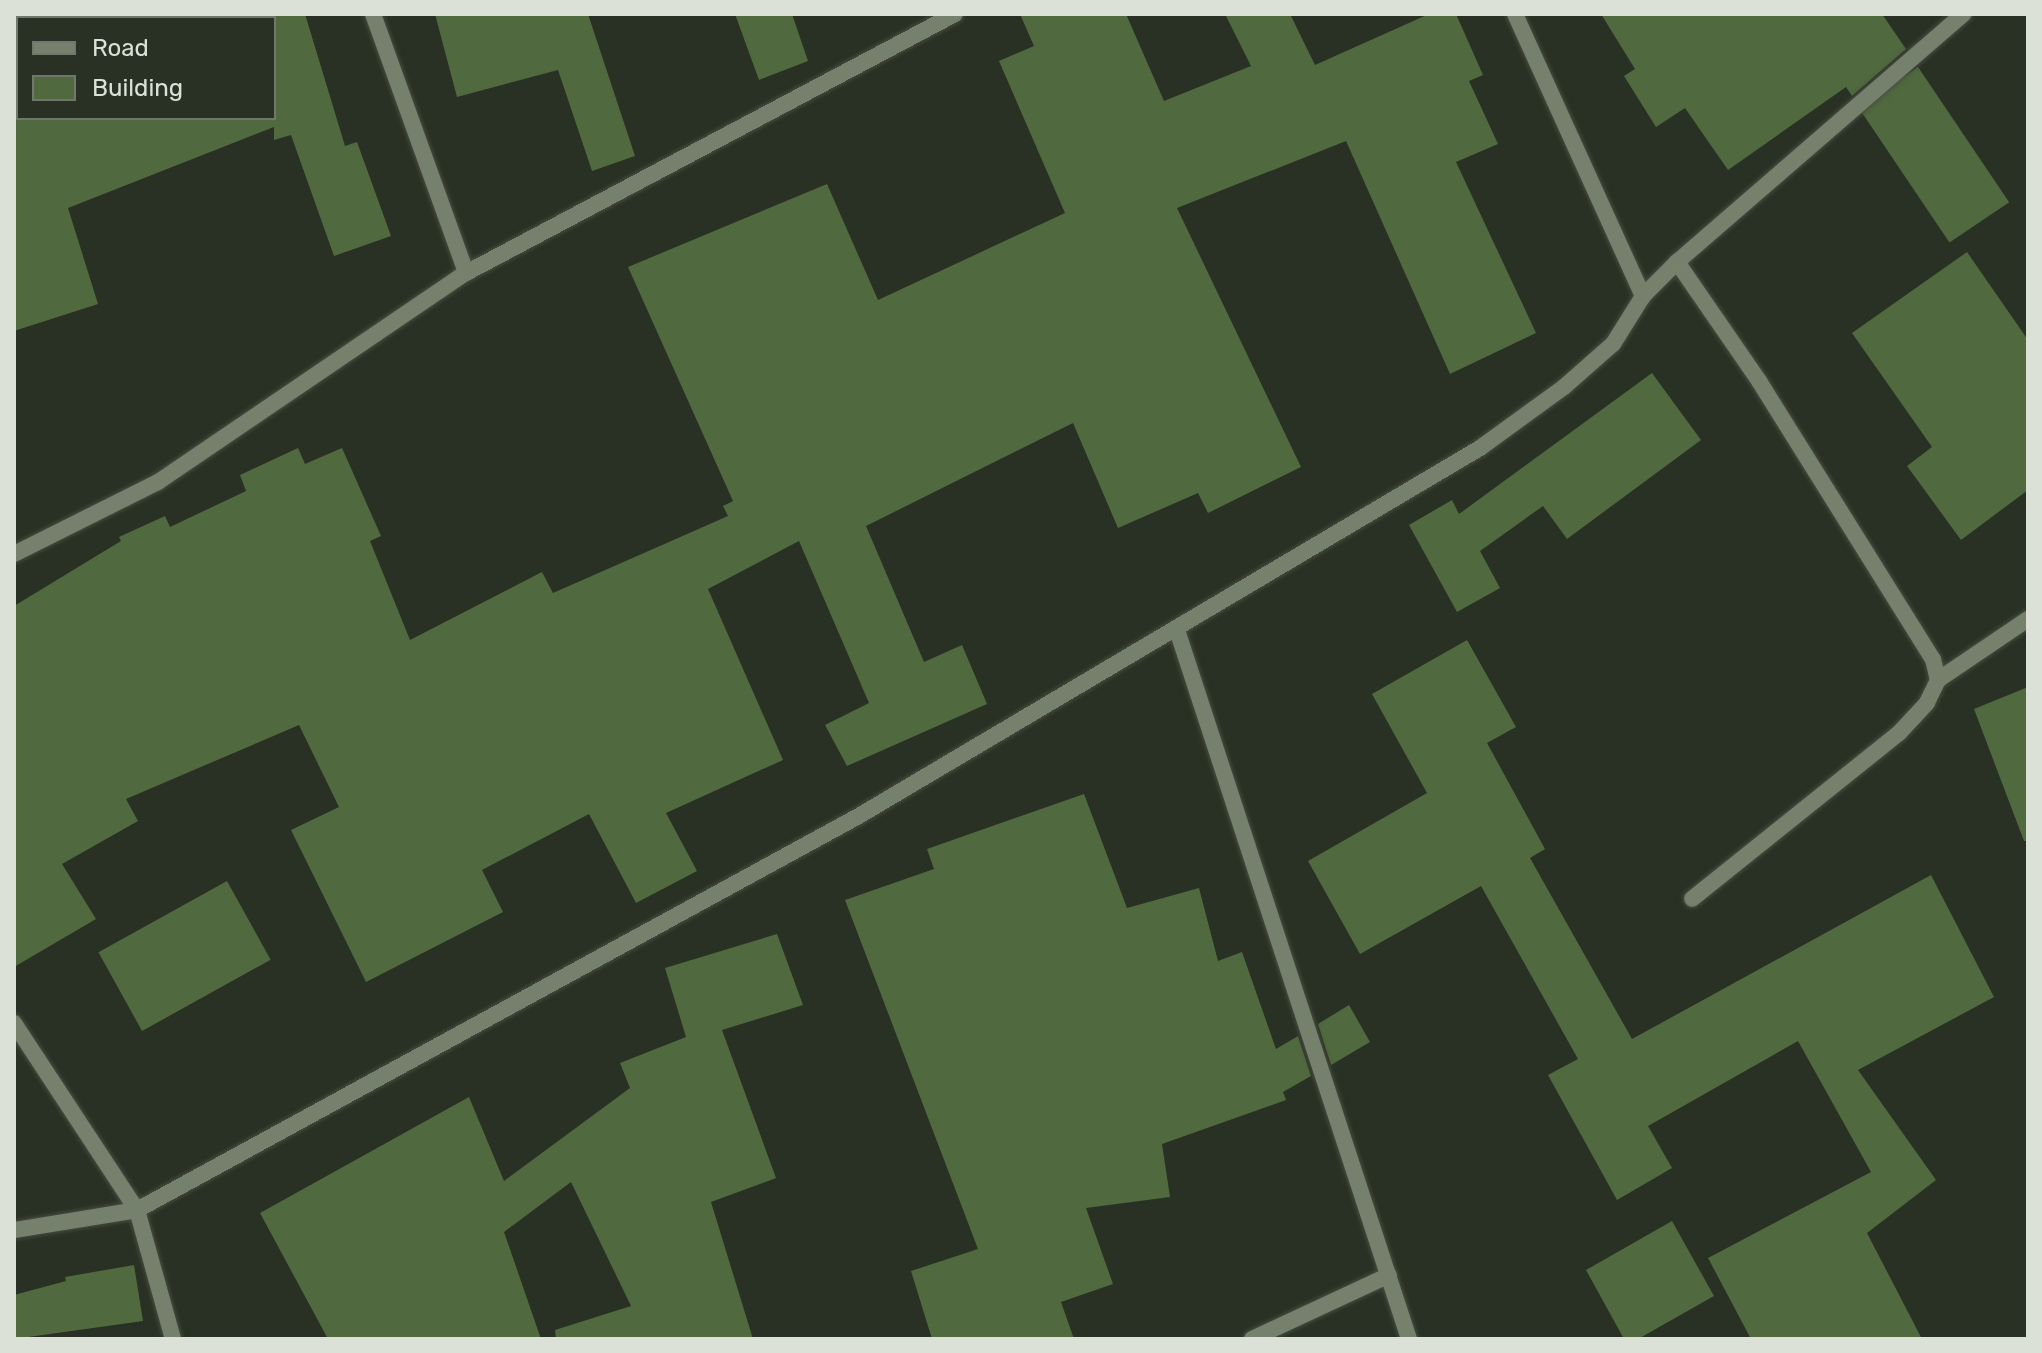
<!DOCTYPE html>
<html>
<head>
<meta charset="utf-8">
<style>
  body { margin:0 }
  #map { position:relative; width:2042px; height:1353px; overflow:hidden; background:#293124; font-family:Rubik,sans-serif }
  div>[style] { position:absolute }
  .building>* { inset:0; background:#51693e; transform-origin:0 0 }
  .roads { filter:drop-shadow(0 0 2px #464d41) drop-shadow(0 0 2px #464d41) }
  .minor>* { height:16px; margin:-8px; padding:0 8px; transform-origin:8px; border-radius:8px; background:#76816d }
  span { translate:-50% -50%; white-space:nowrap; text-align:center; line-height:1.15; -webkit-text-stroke:6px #293124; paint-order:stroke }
  .frame { position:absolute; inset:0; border:16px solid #dce1d8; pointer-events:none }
  .legend { position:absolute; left:16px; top:16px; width:260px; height:104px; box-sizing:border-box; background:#293124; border:2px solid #71776c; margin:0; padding:10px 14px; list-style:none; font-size:24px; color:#dce1d8 }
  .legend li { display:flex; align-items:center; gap:16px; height:40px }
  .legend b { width:40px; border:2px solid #71776c }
</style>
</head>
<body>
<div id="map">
  <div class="building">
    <div style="clip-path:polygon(274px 14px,305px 14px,345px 146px,357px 142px,391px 236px,334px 256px,291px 135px,274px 140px,274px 127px,68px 208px,98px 304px,14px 331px,14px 118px,274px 118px)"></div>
    <div style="clip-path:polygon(435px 14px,588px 14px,635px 156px,592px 171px,558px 70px,457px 97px)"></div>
    <div style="clip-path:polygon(735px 14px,792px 14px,808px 61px,759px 80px)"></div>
    <div style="clip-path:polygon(1020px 14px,1126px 14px,1164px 101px,1251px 66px,1225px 14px,1290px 14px,1315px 65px,1429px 14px,1456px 14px,1483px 75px,1469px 81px,1498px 144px,1456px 162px,1536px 333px,1450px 374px,1346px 141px,1177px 208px,1301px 467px,1208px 513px,1198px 493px,1118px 528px,1073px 423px,866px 526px,924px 662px,962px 645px,987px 704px,847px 766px,825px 725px,869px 703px,799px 541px,708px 589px,783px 760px,666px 813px,697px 871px,636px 903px,589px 814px,482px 870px,503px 912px,366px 982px,291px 830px,339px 807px,299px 725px,126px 799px,138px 821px,62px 864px,96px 919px,14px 967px,14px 606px,121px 541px,119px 537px,165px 516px,170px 527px,246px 491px,240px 475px,298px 448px,305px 464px,342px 448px,381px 536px,370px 541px,410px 640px,542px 572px,553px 593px,728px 516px,723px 506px,733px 501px,628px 267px,827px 184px,878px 300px,1065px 213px,999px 61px,1034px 46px)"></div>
    <div style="clip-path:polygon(1601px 14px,1882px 14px,1906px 49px,1852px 96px,1846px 87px,1728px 170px,1685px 108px,1656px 127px,1624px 76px,1635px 69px)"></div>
    <div style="left:1918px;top:67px;width:163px;height:72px;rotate:56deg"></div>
    <div style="clip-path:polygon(1967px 252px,2028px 340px,2028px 490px,1961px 540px,1907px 466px,1932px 447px,1852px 333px)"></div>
    <div style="clip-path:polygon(1652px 373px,1701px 440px,1567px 539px,1543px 506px,1480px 551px,1500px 588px,1457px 612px,1409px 525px,1452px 500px,1459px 514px)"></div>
    <div style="clip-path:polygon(1467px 640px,1516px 727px,1487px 743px,1545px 849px,1530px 858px,1632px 1039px,1931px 875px,1994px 997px,1858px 1070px,1936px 1180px,1867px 1233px,1922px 1339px,1751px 1339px,1708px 1258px,1871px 1172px,1798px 1041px,1648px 1126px,1672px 1168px,1617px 1200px,1548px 1075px,1578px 1059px,1481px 886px,1360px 954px,1308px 861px,1427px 793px,1372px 694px)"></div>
    <div style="clip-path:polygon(2028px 687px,2028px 841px,2024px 841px,1974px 709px)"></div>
    <div style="clip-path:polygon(1084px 794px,1127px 908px,1199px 888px,1218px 961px,1242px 952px,1276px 1049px,1298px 1036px,1311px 1076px,1283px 1092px,1286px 1100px,1162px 1144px,1170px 1197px,1086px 1208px,1113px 1284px,1061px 1302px,1074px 1339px,932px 1339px,911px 1271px,978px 1249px,845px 900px,934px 869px,927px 849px)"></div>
    <div style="left:227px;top:881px;width:90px;height:147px;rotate:61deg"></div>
    <div style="clip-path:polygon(777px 934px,803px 1005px,722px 1030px,776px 1178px,711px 1202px,753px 1339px,556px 1339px,555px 1330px,631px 1306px,571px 1182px,504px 1232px,541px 1339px,328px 1339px,260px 1213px,469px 1097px,504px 1181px,630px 1088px,620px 1063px,686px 1037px,665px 968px)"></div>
    <div style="clip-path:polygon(1349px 1005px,1370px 1042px,1331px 1065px,1318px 1024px)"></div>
    <div style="clip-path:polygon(1672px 1221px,1714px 1296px,1638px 1339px,1624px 1339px,1586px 1270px)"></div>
    <div style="clip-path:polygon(134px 1265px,143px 1321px,14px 1339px,14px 1295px,66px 1281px,65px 1277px)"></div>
  </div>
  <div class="roads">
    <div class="minor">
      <div style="left:373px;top:14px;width:275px;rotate:70.2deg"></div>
      <div style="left:1515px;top:14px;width:310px;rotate:65.6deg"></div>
      <div style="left:1677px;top:262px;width:145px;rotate:55.4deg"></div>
      <div style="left:1759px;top:381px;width:328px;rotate:58deg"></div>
      <div style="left:1933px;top:659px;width:22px;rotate:77deg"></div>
      <div style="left:1938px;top:680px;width:25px;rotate:116deg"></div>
      <div style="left:1927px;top:703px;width:41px;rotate:133deg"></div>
      <div style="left:1899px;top:733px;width:265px;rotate:141.3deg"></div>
      <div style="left:14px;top:554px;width:161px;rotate:-26.6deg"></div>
      <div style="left:158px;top:482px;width:372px;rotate:-34.2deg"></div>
      <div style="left:466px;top:273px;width:553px;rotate:-27.91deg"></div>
      <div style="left:1177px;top:630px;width:746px;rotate:71.88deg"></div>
      <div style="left:1938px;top:680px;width:109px;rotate:-34.1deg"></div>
      <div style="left:14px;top:1023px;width:224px;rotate:56.7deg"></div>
      <div style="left:137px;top:1210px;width:134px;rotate:74.4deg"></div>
      <div style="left:14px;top:1230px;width:125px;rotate:-9.2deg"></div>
      <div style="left:137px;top:1210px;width:820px;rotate:-28.63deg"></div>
      <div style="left:857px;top:817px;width:724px;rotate:-30.64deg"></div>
      <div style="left:1480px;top:448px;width:104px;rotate:-36deg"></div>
      <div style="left:1564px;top:387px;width:65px;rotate:-41.3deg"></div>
      <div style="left:1613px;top:344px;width:57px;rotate:-58deg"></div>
      <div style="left:1643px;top:296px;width:48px;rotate:-45deg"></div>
      <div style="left:1677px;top:262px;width:379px;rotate:-40.9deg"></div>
      <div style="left:1252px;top:1339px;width:151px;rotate:-25deg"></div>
    </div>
  </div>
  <div class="frame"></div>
  <ul class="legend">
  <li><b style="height:10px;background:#76816d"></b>Road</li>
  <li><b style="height:22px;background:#51693e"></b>Building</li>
  </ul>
</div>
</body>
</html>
